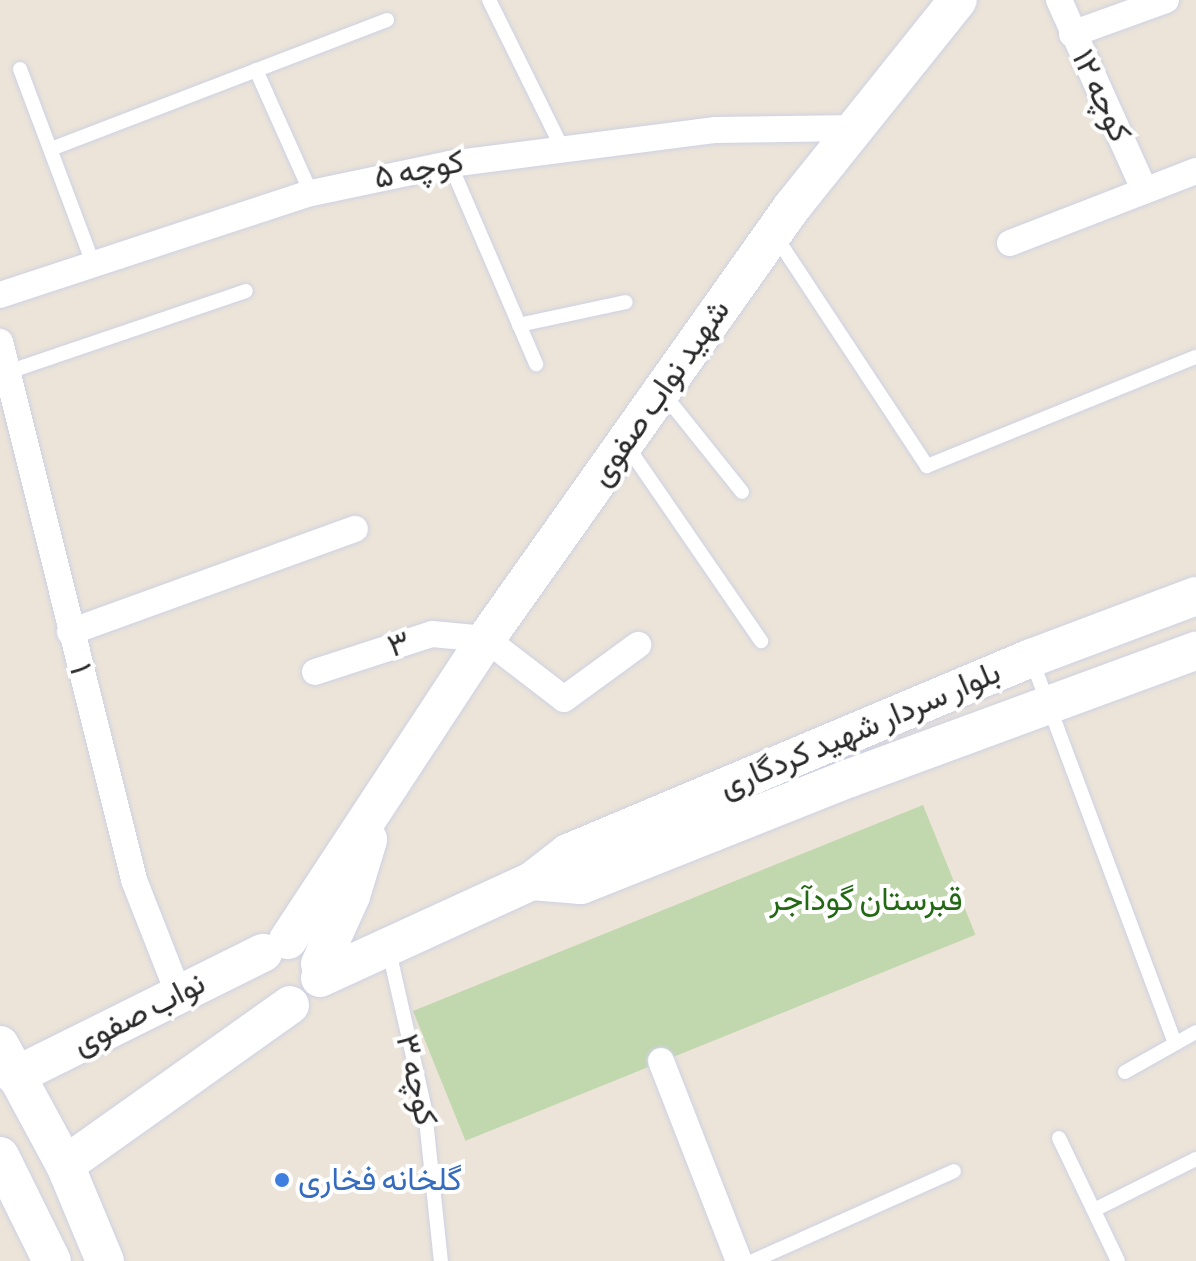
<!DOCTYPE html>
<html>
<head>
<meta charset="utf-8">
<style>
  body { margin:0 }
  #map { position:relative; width:1196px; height:1261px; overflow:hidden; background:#ece4d8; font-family:"Alegreya Sans",Vazirmatn,sans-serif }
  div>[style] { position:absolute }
  .cemetery>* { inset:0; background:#c1d7ad; transform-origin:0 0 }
  .roads { filter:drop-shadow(0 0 2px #cdd1e3) drop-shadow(0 0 2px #cdd1e3) }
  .lane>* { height:14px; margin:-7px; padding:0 7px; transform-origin:7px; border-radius:7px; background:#fff }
  .street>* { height:26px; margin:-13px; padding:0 13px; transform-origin:13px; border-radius:13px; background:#fff }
  .secondary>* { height:38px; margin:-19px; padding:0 19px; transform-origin:19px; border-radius:19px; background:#fff }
  .dots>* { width:22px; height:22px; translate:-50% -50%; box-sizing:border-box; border:4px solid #fff; border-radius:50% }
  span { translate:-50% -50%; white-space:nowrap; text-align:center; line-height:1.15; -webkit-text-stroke:8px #fff; paint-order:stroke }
  .street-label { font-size:32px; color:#282828 }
  .park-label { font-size:32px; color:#236913 }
  .shop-label { font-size:32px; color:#366cbe }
  .left { translate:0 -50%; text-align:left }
</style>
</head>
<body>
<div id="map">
  <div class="cemetery">
    <div style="left:923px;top:805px;width:140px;height:550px;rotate:68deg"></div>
  </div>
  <div class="roads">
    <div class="lane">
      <div style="left:489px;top:0;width:165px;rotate:63.7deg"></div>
      <div style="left:20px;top:69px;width:205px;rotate:69.4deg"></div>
      <div style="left:256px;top:70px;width:135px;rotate:65.9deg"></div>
      <div style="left:51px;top:149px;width:360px;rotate:-21deg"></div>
      <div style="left:450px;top:164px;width:218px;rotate:66.7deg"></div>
      <div style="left:774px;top:234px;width:278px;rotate:56.6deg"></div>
      <div style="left:927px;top:466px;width:290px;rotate:-22.1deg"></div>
      <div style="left:519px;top:325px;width:109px;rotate:-12.1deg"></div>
      <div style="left:11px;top:371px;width:248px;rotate:-18.8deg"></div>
      <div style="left:662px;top:392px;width:128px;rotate:51.3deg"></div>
      <div style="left:627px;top:446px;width:237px;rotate:55.5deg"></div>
      <div style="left:1031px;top:658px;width:411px;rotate:69.5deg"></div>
      <div style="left:389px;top:951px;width:163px;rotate:77.2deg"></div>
      <div style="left:425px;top:1110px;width:152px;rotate:84deg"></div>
      <div style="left:1125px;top:1072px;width:81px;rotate:-29.4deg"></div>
      <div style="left:1059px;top:1138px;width:136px;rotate:64.4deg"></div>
      <div style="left:1094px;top:1210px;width:114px;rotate:-26.6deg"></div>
      <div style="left:753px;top:1261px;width:220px;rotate:-24.1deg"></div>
    </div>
    <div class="street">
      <div style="left:1059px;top:0;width:209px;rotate:65.8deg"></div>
      <div style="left:1072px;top:34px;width:100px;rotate:-19.9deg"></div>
      <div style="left:1010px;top:243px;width:199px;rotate:-21.2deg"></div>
      <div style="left:0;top:295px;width:327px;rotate:-18.2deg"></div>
      <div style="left:311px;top:193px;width:142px;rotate:-11.8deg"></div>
      <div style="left:450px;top:164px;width:268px;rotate:-7.3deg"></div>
      <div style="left:716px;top:130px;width:139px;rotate:-0.8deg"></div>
      <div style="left:0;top:342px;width:554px;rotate:76.01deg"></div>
      <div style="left:134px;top:880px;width:120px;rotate:68.6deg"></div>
      <div style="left:70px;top:632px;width:303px;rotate:-19.9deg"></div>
      <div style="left:315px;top:672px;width:123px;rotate:-18deg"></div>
      <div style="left:432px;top:634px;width:54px;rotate:5.3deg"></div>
      <div style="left:486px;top:639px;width:98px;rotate:37.6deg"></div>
      <div style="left:564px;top:699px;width:92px;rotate:-36.1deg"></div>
      <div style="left:661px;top:1061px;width:215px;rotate:68.7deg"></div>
    </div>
    <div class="secondary">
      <div style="left:532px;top:881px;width:49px;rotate:4.7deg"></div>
      <div style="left:581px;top:885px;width:289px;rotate:-21.7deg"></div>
      <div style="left:850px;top:778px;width:369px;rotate:-20.2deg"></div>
      <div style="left:288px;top:940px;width:360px;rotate:-56.7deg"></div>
      <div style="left:486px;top:639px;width:529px;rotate:-54.69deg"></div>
      <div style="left:792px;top:207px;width:265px;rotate:-51.3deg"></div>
      <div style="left:320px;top:964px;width:75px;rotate:-65.5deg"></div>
      <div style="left:351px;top:896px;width:59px;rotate:-73.1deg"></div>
      <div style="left:320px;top:978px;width:233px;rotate:-24.6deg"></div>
      <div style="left:532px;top:881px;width:46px;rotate:-37.9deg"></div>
      <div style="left:568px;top:853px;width:502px;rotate:-22.84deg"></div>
      <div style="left:1031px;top:658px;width:176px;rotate:-20.6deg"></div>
      <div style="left:0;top:1045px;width:136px;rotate:61.6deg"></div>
      <div style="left:65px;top:1165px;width:104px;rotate:67.4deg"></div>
      <div style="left:15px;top:1076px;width:277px;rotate:-26.4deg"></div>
      <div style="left:0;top:1156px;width:117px;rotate:63.7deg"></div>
      <div style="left:65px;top:1165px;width:276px;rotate:-35.4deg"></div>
    </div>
  </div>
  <div class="dots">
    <div style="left:282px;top:1180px;background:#3f7fe0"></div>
  </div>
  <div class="street-label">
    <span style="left:1101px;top:96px;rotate:65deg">کوچه ۱۲</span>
    <span style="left:419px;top:170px;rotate:-11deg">کوچه ۵</span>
    <span style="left:660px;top:393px;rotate:-55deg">شهید نواب صفوی</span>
    <span style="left:399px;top:645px;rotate:-18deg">۳</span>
    <span style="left:80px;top:669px;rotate:75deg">۱</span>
    <span style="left:860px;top:730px;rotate:-23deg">بلوار سردار شهید کردگاری</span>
    <span style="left:139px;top:1014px;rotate:-27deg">نواب صفوی</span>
    <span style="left:416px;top:1080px;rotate:77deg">کوچه ۳</span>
  </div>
  <div class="park-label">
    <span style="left:866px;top:900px">قبرستان گودآجر</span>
  </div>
  <div class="shop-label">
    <span class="left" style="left:298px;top:1180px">گلخانه فخاری</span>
  </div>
</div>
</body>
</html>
